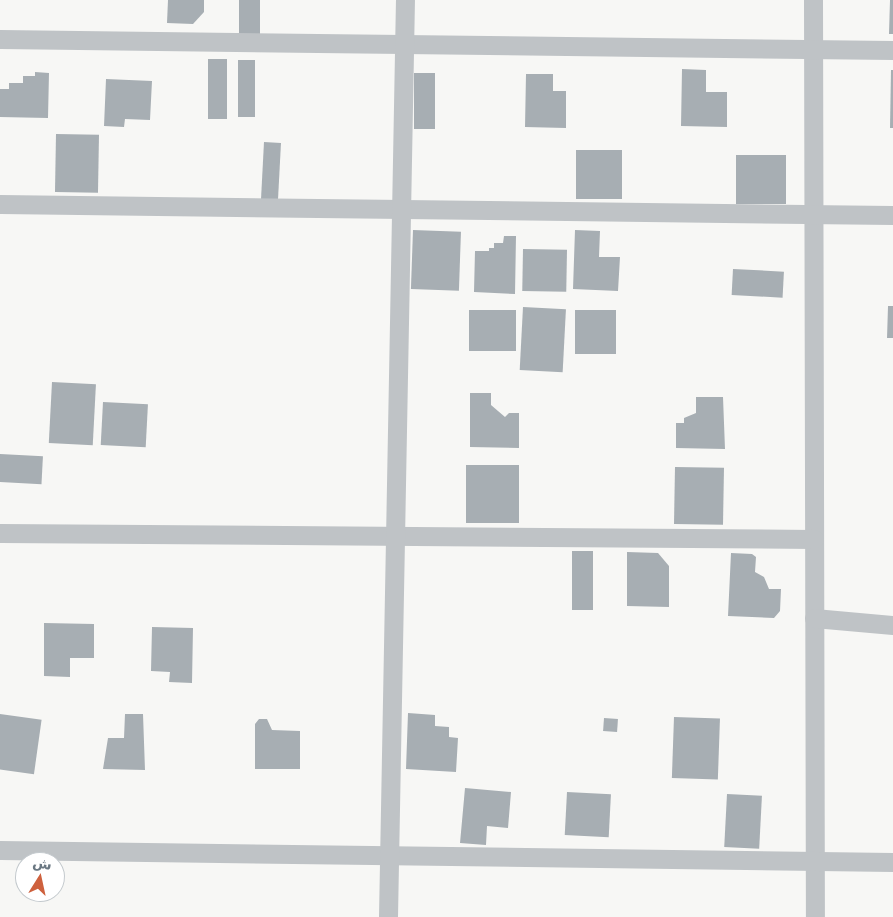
<!DOCTYPE html>
<html>
<head>
<meta charset="utf-8">
<style>
  body { margin:0 }
  #map { position:relative; width:893px; height:917px; overflow:hidden; background:#f7f7f5; font-family:"DejaVu Sans","Noto Sans Arabic",sans-serif }
  div>[style] { position:absolute }
  .building>* { inset:0; background:#a7aeb3; transform-origin:0 0 }
  .minor>* { height:19px; margin:-9.5px; padding:0 9.5px; transform-origin:9.5px; border-radius:9.5px; background:#bfc3c6 }
  span { translate:-50% -50%; white-space:nowrap; text-align:center; line-height:1.15; -webkit-text-stroke:5px #fff; paint-order:stroke }
  .north { position:absolute; left:15px; top:852px; width:50px; height:50px; box-sizing:border-box; background:#fff; border:1px solid #c3c9cd; border-radius:50%; rotate:10deg; font-size:14px; font-weight:700; line-height:20px; text-align:center; color:#6a7782 }
  .north::after { content:''; display:block; margin:auto; width:18px; height:22px; background:#ce613e; clip-path:polygon(50% 0,100% 100%,50% 72%,0 100%) }
</style>
</head>
<body>
<div id="map">
  <div class="building">
    <div style="clip-path:polygon(168px 0,204px 0,204px 12px,193px 24px,167px 23px)"></div>
    <div style="left:239px;top:0;width:21px;height:35px"></div>
    <div style="clip-path:polygon(890px 0,893px 0,893px 34px,889px 34px)"></div>
    <div style="left:208px;top:59px;width:19px;height:60px"></div>
    <div style="left:238px;top:60px;width:17px;height:57px"></div>
    <div style="clip-path:polygon(682px 69px,706px 70px,706px 92px,727px 92px,727px 127px,681px 126px)"></div>
    <div style="clip-path:polygon(891px 70px,893px 70px,893px 128px,890px 128px)"></div>
    <div style="clip-path:polygon(35px 72px,49px 73px,48px 118px,0 117px,0 89px,9px 89px,9px 83px,23px 83px,23px 76px,35px 76px)"></div>
    <div style="left:414px;top:73px;width:21px;height:56px"></div>
    <div style="clip-path:polygon(526px 74px,553px 74px,553px 91px,566px 91px,566px 128px,525px 127px)"></div>
    <div style="clip-path:polygon(106px 79px,152px 81px,150px 120px,125px 119px,124px 127px,104px 126px)"></div>
    <div style="left:56px;top:134px;width:43px;height:58px;rotate:1deg"></div>
    <div style="left:264px;top:142px;width:17px;height:59px;rotate:3deg"></div>
    <div style="left:576px;top:150px;width:46px;height:49px"></div>
    <div style="left:736px;top:155px;width:50px;height:49px"></div>
    <div style="left:413px;top:230px;width:48px;height:59px;rotate:2deg"></div>
    <div style="clip-path:polygon(575px 230px,600px 231px,599px 257px,620px 257px,618px 291px,573px 289px)"></div>
    <div style="clip-path:polygon(504px 236px,516px 236px,515px 294px,474px 292px,475px 251px,489px 251px,489px 248px,494px 248px,494px 243px,503px 243px)"></div>
    <div style="left:523px;top:249px;width:44px;height:42px;rotate:1deg"></div>
    <div style="left:733px;top:269px;width:51px;height:26px;rotate:3deg"></div>
    <div style="clip-path:polygon(888px 306px,893px 306px,893px 338px,887px 338px)"></div>
    <div style="left:523px;top:307px;width:43px;height:63px;rotate:3deg"></div>
    <div style="left:469px;top:310px;width:47px;height:41px"></div>
    <div style="left:616px;top:310px;width:44px;height:41px;rotate:90deg"></div>
    <div style="left:52px;top:382px;width:44px;height:61px;rotate:3deg"></div>
    <div style="clip-path:polygon(470px 393px,491px 393px,491px 405px,505px 417px,509px 413px,519px 413px,519px 448px,470px 447px)"></div>
    <div style="clip-path:polygon(696px 397px,723px 397px,725px 449px,676px 448px,676px 423px,684px 423px,684px 418px,696px 413px)"></div>
    <div style="left:103px;top:402px;width:45px;height:43px;rotate:3deg"></div>
    <div style="left:0;top:454px;width:43px;height:28px;rotate:3deg"></div>
    <div style="left:466px;top:465px;width:53px;height:58px"></div>
    <div style="left:675px;top:467px;width:49px;height:57px;rotate:1deg"></div>
    <div style="left:572px;top:551px;width:21px;height:59px"></div>
    <div style="clip-path:polygon(627px 552px,658px 553px,669px 566px,669px 607px,627px 606px)"></div>
    <div style="clip-path:polygon(731px 553px,752px 554px,756px 557px,755px 572px,764px 577px,769px 589px,781px 589px,780px 611px,774px 618px,728px 616px)"></div>
    <div style="clip-path:polygon(44px 623px,94px 624px,94px 658px,70px 658px,70px 677px,44px 676px)"></div>
    <div style="clip-path:polygon(152px 627px,193px 628px,192px 683px,169px 682px,170px 672px,151px 671px)"></div>
    <div style="clip-path:polygon(408px 713px,435px 715px,435px 726px,449px 727px,449px 737px,458px 738px,456px 772px,406px 769px)"></div>
    <div style="left:0;top:714px;width:42px;height:55px;rotate:8deg"></div>
    <div style="clip-path:polygon(125px 714px,143px 714px,145px 770px,103px 769px,108px 738px,124px 738px)"></div>
    <div style="left:674px;top:717px;width:46px;height:61px;rotate:2deg"></div>
    <div style="left:604px;top:718px;width:14px;height:13px;rotate:4deg"></div>
    <div style="clip-path:polygon(259px 719px,267px 719px,272px 730px,300px 731px,300px 769px,255px 769px,255px 724px)"></div>
    <div style="clip-path:polygon(465px 788px,511px 792px,508px 828px,487px 826px,486px 845px,460px 843px)"></div>
    <div style="left:567px;top:792px;width:44px;height:43px;rotate:3deg"></div>
    <div style="left:727px;top:794px;width:35px;height:53px;rotate:3deg"></div>
  </div>
  <div class="minor">
    <div style="left:813px;top:0;width:917px;rotate:89.88deg"></div>
    <div style="left:0;top:39px;width:893px;rotate:0.71deg"></div>
    <div style="left:0;top:204px;width:893px;rotate:0.71deg"></div>
    <div style="left:0;top:533px;width:814px;rotate:0.42deg"></div>
    <div style="left:814px;top:618px;width:79px;rotate:5.1deg"></div>
    <div style="left:0;top:850px;width:893px;rotate:0.77deg"></div>
    <div style="left:388px;top:917px;width:917px;rotate:-88.94deg"></div>
  </div>
  <div class="north">ش</div>
</div>
</body>
</html>
